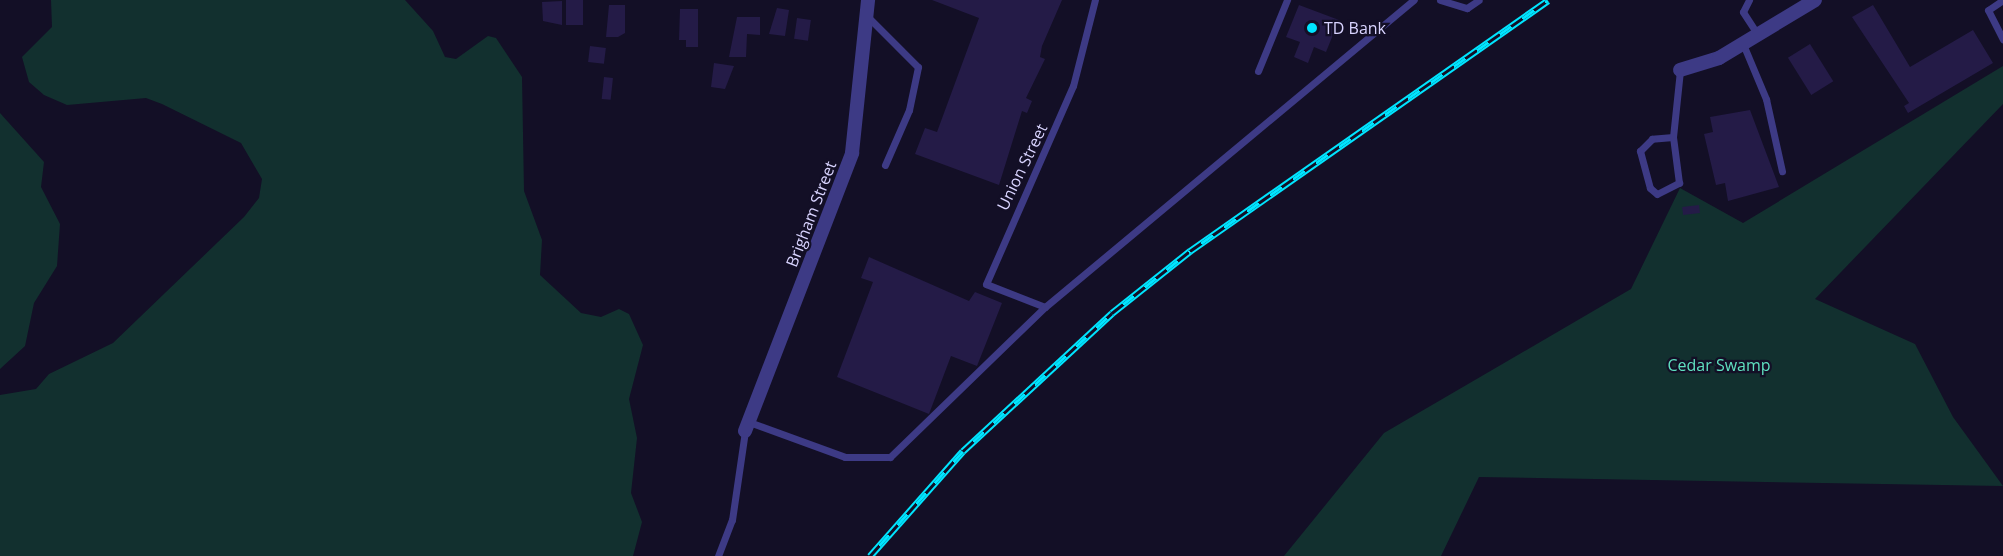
<!DOCTYPE html>
<html>
<head>
<meta charset="utf-8">
<style>
  body { margin:0 }
  #map { position:relative; width:2003px; height:556px; overflow:hidden; background:#130f26; font-family:"Open Sans",sans-serif }
  div>[style] { position:absolute }
  .green>* { inset:0; background:#12302f }
  .building>* { inset:0; background:#241b47; transform-origin:0 0 }
  .service>* { height:7px; margin:-3.5px; padding:0 3.5px; transform-origin:3.5px; border-radius:3.5px; background:#3d3a85 }
  .minor>* { height:14px; margin:-7px; padding:0 7px; transform-origin:7px; border-radius:7px; background:#3d3a85 }
  .rail>* { height:7px; margin-top:-3.5px; transform-origin:0; background:repeating-linear-gradient(90deg,#130f26 0 14px,#00e5ff 0 28px); box-sizing:border-box; border-block:2px solid #00e5ff }
  .dots>* { width:16px; height:16px; translate:-50% -50%; box-sizing:border-box; border:3px solid #130f26; border-radius:50% }
  span { translate:-50% -50%; white-space:nowrap; text-align:center; line-height:1.15; -webkit-text-stroke:4.5px #130f26; paint-order:stroke }
  .poi-label { font-size:16px; color:#d9d4ff }
  .left { translate:0 -50%; text-align:left }
  .street-label { font-size:16px; color:#d9d4ff }
  .park-label { font-size:16px; color:#5fe0c0 }
</style>
</head>
<body>
<div id="map">
  <div class="green">
    <div style="clip-path:polygon(51px 0,405px 0,433px 31px,445px 57px,456px 59px,488px 36px,496px 38px,522px 77px,524px 191px,542px 240px,540px 275px,581px 313px,601px 317px,619px 309px,629px 314px,643px 345px,629px 399px,637px 438px,631px 493px,642px 522px,633px 556px,0 556px,0 395px,36px 389px,49px 374px,113px 343px,244px 217px,259px 198px,262px 179px,241px 143px,162px 104px,146px 98px,67px 105px,44px 95px,29px 82px,22px 57px,52px 27px)"></div>
    <div style="clip-path:polygon(2003px 66px,2003px 104px,1815px 299px,1915px 344px,1953px 417px,2003px 486px,1479px 477px,1441px 556px,1284px 556px,1384px 433px,1631px 289px,1680px 188px,1743px 223px)"></div>
    <div style="clip-path:polygon(0 113px,44px 162px,41px 187px,60px 224px,57px 266px,34px 303px,25px 346px,0 369px)"></div>
  </div>
  <div class="building">
    <div style="left:566px;top:0;width:17px;height:25px"></div>
    <div style="clip-path:polygon(932px 0,1062px 0,1042px 46px,1040px 57px,1045px 59px,1026px 98px,1032px 101px,1027px 113px,1022px 111px,999px 185px,915px 154px,925px 128px,937px 132px,979px 18px)"></div>
    <div style="clip-path:polygon(562px 1px,562px 25px,543px 21px,542px 2px)"></div>
    <div style="clip-path:polygon(609px 5px,625px 5px,625px 33px,618px 37px,606px 37px)"></div>
    <div style="clip-path:polygon(1299px 5px,1339px 20px,1326px 52px,1314px 47px,1308px 63px,1294px 57px,1300px 42px,1286px 37px)"></div>
    <div style="clip-path:polygon(1873px 5px,1910px 67px,1973px 30px,1993px 63px,1908px 113px,1904px 106px,1909px 103px,1852px 17px)"></div>
    <div style="clip-path:polygon(777px 8px,789px 10px,785px 36px,769px 34px)"></div>
    <div style="clip-path:polygon(680px 9px,698px 9px,698px 47px,686px 47px,686px 40px,679px 40px)"></div>
    <div style="clip-path:polygon(737px 17px,760px 17px,760px 35px,747px 34px,746px 57px,729px 57px)"></div>
    <div style="left:797px;top:18px;width:14px;height:21px;rotate:8deg"></div>
    <div style="left:1810px;top:44px;width:44px;height:26px;rotate:58deg"></div>
    <div style="left:590px;top:46px;width:16px;height:16px;rotate:7deg"></div>
    <div style="clip-path:polygon(714px 63px,734px 66px,725px 89px,711px 87px)"></div>
    <div style="left:604px;top:77px;width:9px;height:22px;rotate:6deg"></div>
    <div style="clip-path:polygon(1750px 110px,1779px 187px,1728px 201px,1725px 183px,1716px 185px,1704px 134px,1713px 132px,1710px 117px)"></div>
    <div style="left:1699px;top:205px;width:8px;height:17px;rotate:83deg"></div>
    <div style="clip-path:polygon(869px 257px,969px 301px,975px 292px,1002px 303px,977px 366px,951px 356px,929px 414px,837px 377px,873px 282px,861px 278px)"></div>
  </div>
  <div class="service">
    <div style="left:1440px;top:0;width:28px;rotate:17deg"></div>
    <div style="left:1467px;top:8px;width:14px;rotate:-34deg"></div>
    <div style="left:1749px;top:0;width:13px;rotate:117deg"></div>
    <div style="left:1743px;top:12px;width:27px;rotate:57deg"></div>
    <div style="left:2003px;top:0;width:18px;rotate:146deg"></div>
    <div style="left:1988px;top:10px;width:33px;rotate:63deg"></div>
    <div style="left:867px;top:16px;width:72px;rotate:45deg"></div>
    <div style="left:918px;top:67px;width:44px;rotate:101.8deg"></div>
    <div style="left:909px;top:110px;width:60px;rotate:113.6deg"></div>
    <div style="left:1743px;top:44px;width:60px;rotate:67.3deg"></div>
    <div style="left:1766px;top:99px;width:74px;rotate:77.5deg"></div>
    <div style="left:1258px;top:71px;width:77px;rotate:-67.8deg"></div>
    <div style="left:1673px;top:137px;width:21px;rotate:175deg"></div>
    <div style="left:1652px;top:139px;width:17px;rotate:135deg"></div>
    <div style="left:1640px;top:151px;width:38px;rotate:75deg"></div>
    <div style="left:1650px;top:188px;width:9px;rotate:41deg"></div>
    <div style="left:1657px;top:194px;width:25px;rotate:-27deg"></div>
    <div style="left:1679px;top:183px;width:46px;rotate:-97.4deg"></div>
    <div style="left:1673px;top:137px;width:67px;rotate:-84deg"></div>
    <div style="left:1045px;top:307px;width:63px;rotate:-158.7deg"></div>
    <div style="left:986px;top:284px;width:216px;rotate:-66.3deg"></div>
    <div style="left:1073px;top:86px;width:89px;rotate:-75.7deg"></div>
    <div style="left:749px;top:422px;width:102px;rotate:20deg"></div>
    <div style="left:845px;top:457px;width:45px"></div>
    <div style="left:890px;top:457px;width:216px;rotate:-44.1deg"></div>
    <div style="left:1045px;top:307px;width:480px;rotate:-39.8deg"></div>
    <div style="left:718px;top:556px;width:39px;rotate:-69deg"></div>
    <div style="left:732px;top:520px;width:90px;rotate:-81.7deg"></div>
  </div>
  <div class="minor">
    <div style="left:1680px;top:70px;width:41px;rotate:-17.1deg"></div>
    <div style="left:1719px;top:58px;width:112px;rotate:-31.1deg"></div>
    <div style="left:745px;top:431px;width:298px;rotate:-68.9deg"></div>
    <div style="left:852px;top:153px;width:154px;rotate:-84deg"></div>
  </div>
  <div class="rail">
    <div style="left:870px;top:556px;width:140px;rotate:-48.5deg"></div>
    <div style="left:963px;top:451px;width:203px;rotate:-42.8deg"></div>
    <div style="left:1112px;top:313px;width:100px;rotate:-38.5deg"></div>
    <div style="left:1190px;top:251px;width:437px;rotate:-35deg"></div>
  </div>
  <div class="dots">
    <div style="left:1312px;top:28px;background:#00e5ff"></div>
  </div>
  <div class="poi-label">
    <span class="left" style="left:1324px;top:28px">TD Bank</span>
  </div>
  <div class="street-label">
    <span style="left:1022px;top:167px;rotate:-64deg">Union Street</span>
    <span style="left:811px;top:214px;rotate:-69deg">Brigham Street</span>
  </div>
  <div class="park-label">
    <span style="left:1719px;top:365px">Cedar Swamp</span>
  </div>
</div>
</body>
</html>
